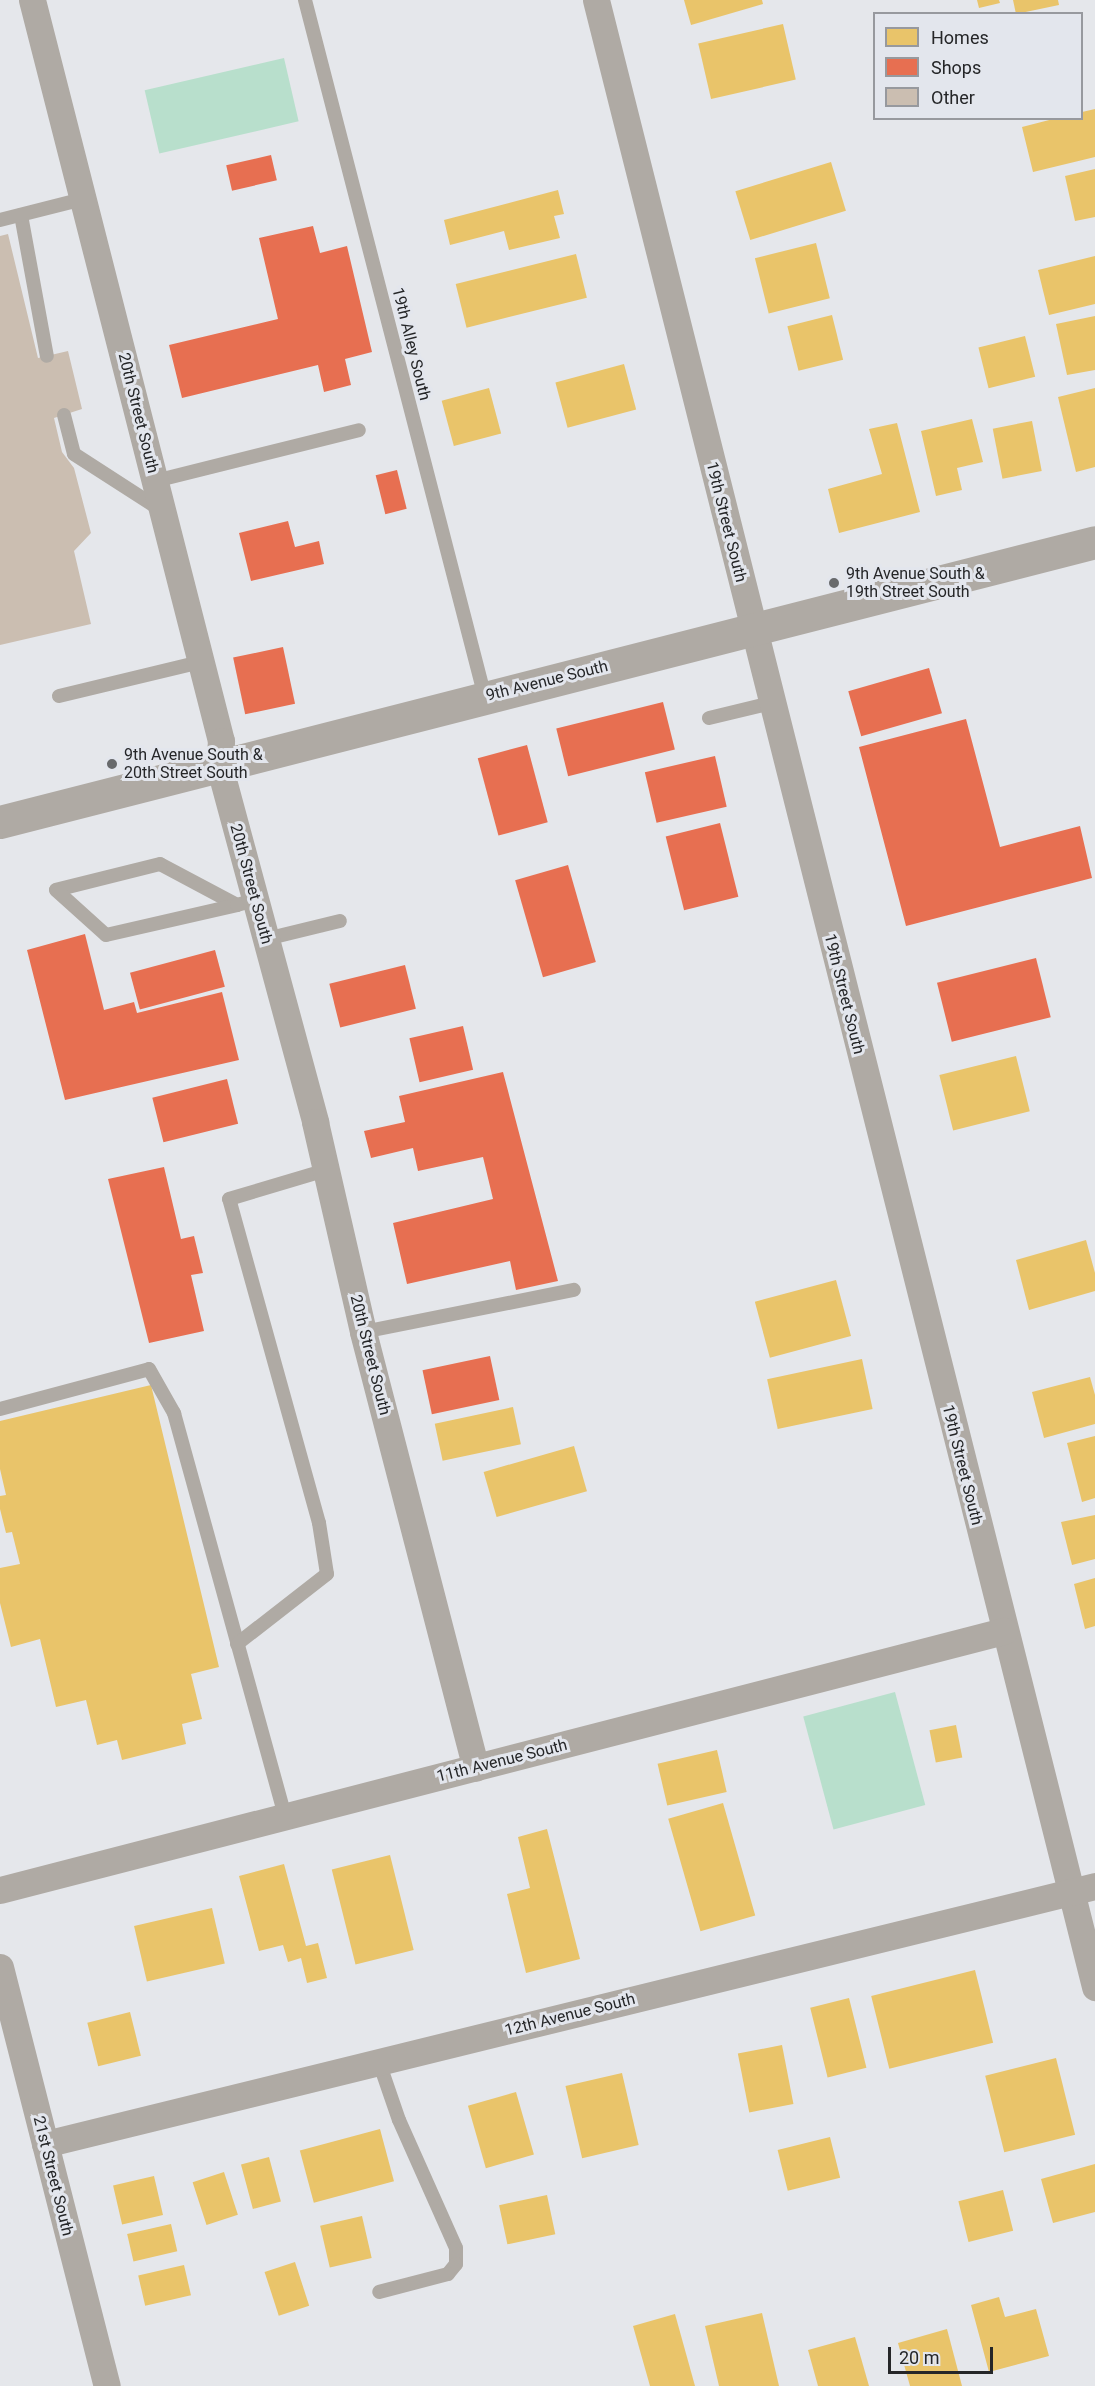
<!DOCTYPE html>
<html>
<head>
<meta charset="utf-8">
<style>
  body { margin:0 }
  #map { position:relative; width:1095px; height:2386px; overflow:hidden; background:#e5e7eb; font-family:Roboto,sans-serif }
  div>[style] { position:absolute }
  .green>* { inset:0; background:#b8dfcc; transform-origin:0 0 }
  .homes>* { inset:0; background:#e9c46a; transform-origin:0 0 }
  .shops>* { inset:0; background:#e76f51; transform-origin:0 0 }
  .building>* { inset:0; background:#cbbeb1 }
  .service>* { height:14px; margin:-7px; padding:0 7px; transform-origin:7px; border-radius:7px; background:#afaaa4 }
  .minor>* { height:27px; margin:-13.5px; padding:0 13.5px; transform-origin:13.5px; border-radius:13.5px; background:#afaaa4 }
  .tertiary>* { height:33px; margin:-16.5px; padding:0 16.5px; transform-origin:16.5px; border-radius:16.5px; background:#afaaa4 }
  .dots>* { width:16px; height:16px; translate:-50% -50%; box-sizing:border-box; border:3px solid #e3e6ed; border-radius:50% }
  span { translate:-50% -50%; white-space:nowrap; text-align:center; line-height:1.15; -webkit-text-stroke:6px #e3e6ed; paint-order:stroke }
  .street-label { font-size:16px; color:#252628 }
  .poi-label { font-size:16px; color:#252628 }
  .left { translate:0 -50%; text-align:left }
  .legend { position:absolute; left:873px; top:12px; width:210px; height:108px; box-sizing:border-box; background:#e3e6ed; border:2px solid #97999e; margin:0; padding:8px 10px; list-style:none; font-size:18px; color:#252628 }
  .legend li { display:flex; align-items:center; gap:12px; height:30px }
  .legend b { width:30px; border:2px solid #97999e }
  .scale { position:absolute; left:888px; top:2347px; width:105px; height:27px; box-sizing:border-box; border:3px solid #252628; border-top:0; padding-left:8px; font-size:18px; line-height:21px; white-space:nowrap; color:#252628; -webkit-text-stroke:4px #e3e6ed; paint-order:stroke }
</style>
</head>
<body>
<div id="map">
  <div class="green">
    <div style="left:284px;top:58px;width:65px;height:143px;rotate:77deg"></div>
    <div style="left:895px;top:1692px;width:117px;height:95px;rotate:75deg"></div>
  </div>
  <div class="homes">
    <div style="clip-path:polygon(684px 0,762px 0,763px 4px,691px 25px)"></div>
    <div style="clip-path:polygon(977px 0,999px 0,1000px 3px,979px 8px)"></div>
    <div style="clip-path:polygon(1013px 0,1058px 0,1059px 5px,1016px 14px)"></div>
    <div style="left:783px;top:24px;width:57px;height:87px;rotate:77deg"></div>
    <div style="clip-path:polygon(1095px 109px,1095px 157px,1033px 172px,1022px 127px,1057px 118px,1082px 118px,1082px 112px)"></div>
    <div style="left:831px;top:162px;width:51px;height:100px;rotate:73deg"></div>
    <div style="clip-path:polygon(1095px 169px,1095px 217px,1075px 221px,1065px 176px)"></div>
    <div style="clip-path:polygon(558px 190px,564px 214px,554px 216px,560px 238px,509px 250px,504px 231px,450px 245px,444px 220px)"></div>
    <div style="left:816px;top:243px;width:57px;height:63px;rotate:76deg"></div>
    <div style="left:576px;top:254px;width:45px;height:124px;rotate:76deg"></div>
    <div style="clip-path:polygon(1095px 256px,1095px 304px,1049px 315px,1038px 270px)"></div>
    <div style="left:832px;top:315px;width:46px;height:46px;rotate:76deg"></div>
    <div style="clip-path:polygon(1095px 316px,1095px 370px,1067px 375px,1056px 324px)"></div>
    <div style="left:1025px;top:336px;width:42px;height:48px;rotate:76deg"></div>
    <div style="left:624px;top:364px;width:47px;height:71px;rotate:75deg"></div>
    <div style="left:489px;top:388px;width:47px;height:49px;rotate:75deg"></div>
    <div style="clip-path:polygon(1095px 388px,1095px 467px,1076px 472px,1058px 397px)"></div>
    <div style="clip-path:polygon(972px 419px,983px 462px,957px 468px,962px 490px,936px 496px,921px 431px)"></div>
    <div style="left:1032px;top:421px;width:51px;height:40px;rotate:79deg"></div>
    <div style="clip-path:polygon(897px 423px,920px 512px,839px 533px,828px 489px,882px 474px,869px 429px)"></div>
    <div style="left:1016px;top:1056px;width:57px;height:79px;rotate:76deg"></div>
    <div style="clip-path:polygon(1086px 1240px,1095px 1273px,1095px 1291px,1029px 1310px,1016px 1260px)"></div>
    <div style="left:836px;top:1280px;width:58px;height:84px;rotate:75deg"></div>
    <div style="left:862px;top:1359px;width:51px;height:97px;rotate:78deg"></div>
    <div style="clip-path:polygon(1090px 1377px,1095px 1395px,1095px 1424px,1044px 1438px,1032px 1392px)"></div>
    <div style="clip-path:polygon(151px 1385px,219px 1667px,191px 1674px,202px 1719px,182px 1724px,186px 1744px,122px 1760px,117px 1740px,97px 1745px,86px 1700px,56px 1707px,40px 1639px,11px 1647px,0 1603px,0 1568px,20px 1564px,12px 1532px,6px 1533px,0 1509px,0 1496px,6px 1495px,0 1469px,0 1421px)"></div>
    <div style="left:513px;top:1407px;width:38px;height:80px;rotate:78deg"></div>
    <div style="clip-path:polygon(1095px 1436px,1095px 1498px,1082px 1502px,1067px 1443px)"></div>
    <div style="left:574px;top:1446px;width:47px;height:94px;rotate:74deg"></div>
    <div style="clip-path:polygon(1095px 1515px,1095px 1559px,1072px 1565px,1061px 1522px)"></div>
    <div style="clip-path:polygon(1095px 1578px,1095px 1626px,1085px 1629px,1074px 1584px)"></div>
    <div style="left:956px;top:1725px;width:33px;height:27px;rotate:79deg"></div>
    <div style="left:717px;top:1750px;width:43px;height:61px;rotate:77deg"></div>
    <div style="left:723px;top:1803px;width:117px;height:57px;rotate:74deg"></div>
    <div style="clip-path:polygon(547px 1829px,580px 1959px,526px 1973px,507px 1894px,530px 1888px,518px 1837px)"></div>
    <div style="left:390px;top:1855px;width:98px;height:60px;rotate:76deg"></div>
    <div style="clip-path:polygon(284px 1864px,306px 1946px,318px 1943px,327px 1978px,307px 1983px,301px 1958px,288px 1962px,283px 1945px,259px 1951px,239px 1876px)"></div>
    <div style="left:212px;top:1908px;width:57px;height:80px;rotate:77deg"></div>
    <div style="left:975px;top:1970px;width:75px;height:107px;rotate:76deg"></div>
    <div style="left:849px;top:1998px;width:72px;height:40px;rotate:76deg"></div>
    <div style="left:130px;top:2012px;width:45px;height:44px;rotate:76deg"></div>
    <div style="left:782px;top:2045px;width:60px;height:45px;rotate:79deg"></div>
    <div style="left:1056px;top:2058px;width:79px;height:73px;rotate:76deg"></div>
    <div style="left:622px;top:2073px;width:74px;height:58px;rotate:77deg"></div>
    <div style="left:516px;top:2092px;width:65px;height:50px;rotate:74deg"></div>
    <div style="left:380px;top:2129px;width:54px;height:83px;rotate:75deg"></div>
    <div style="left:830px;top:2137px;width:42px;height:54px;rotate:76deg"></div>
    <div style="left:269px;top:2157px;width:46px;height:29px;rotate:75deg"></div>
    <div style="clip-path:polygon(1095px 2164px,1095px 2212px,1053px 2223px,1041px 2179px)"></div>
    <div style="left:224px;top:2172px;width:45px;height:33px;rotate:72deg"></div>
    <div style="left:154px;top:2176px;width:40px;height:42px;rotate:77deg"></div>
    <div style="left:1003px;top:2190px;width:42px;height:46px;rotate:76deg"></div>
    <div style="left:547px;top:2195px;width:40px;height:49px;rotate:78deg"></div>
    <div style="left:362px;top:2216px;width:43px;height:43px;rotate:77deg"></div>
    <div style="left:171px;top:2224px;width:28px;height:45px;rotate:77deg"></div>
    <div style="left:295px;top:2262px;width:46px;height:32px;rotate:72deg"></div>
    <div style="left:184px;top:2265px;width:31px;height:47px;rotate:77deg"></div>
    <div style="clip-path:polygon(999px 2297px,1005px 2317px,1036px 2309px,1049px 2356px,989px 2372px,971px 2305px)"></div>
    <div style="clip-path:polygon(762px 2313px,779px 2386px,719px 2386px,705px 2326px)"></div>
    <div style="clip-path:polygon(675px 2314px,695px 2386px,650px 2386px,633px 2326px)"></div>
    <div style="clip-path:polygon(947px 2329px,962px 2386px,910px 2386px,898px 2343px)"></div>
    <div style="clip-path:polygon(855px 2337px,869px 2386px,818px 2386px,808px 2350px)"></div>
  </div>
  <div class="shops">
    <div style="left:271px;top:155px;width:26px;height:46px;rotate:77deg"></div>
    <div style="clip-path:polygon(313px 226px,320px 253px,347px 246px,372px 352px,345px 359px,351px 385px,324px 392px,318px 365px,182px 398px,169px 345px,278px 319px,259px 238px)"></div>
    <div style="left:397px;top:470px;width:40px;height:22px;rotate:76deg"></div>
    <div style="clip-path:polygon(288px 521px,295px 547px,319px 541px,324px 564px,251px 581px,239px 533px)"></div>
    <div style="left:283px;top:647px;width:58px;height:51px;rotate:78deg"></div>
    <div style="left:929px;top:668px;width:47px;height:84px;rotate:74deg"></div>
    <div style="left:663px;top:702px;width:49px;height:110px;rotate:76deg"></div>
    <div style="clip-path:polygon(966px 719px,1000px 847px,1080px 826px,1092px 878px,906px 926px,859px 747px)"></div>
    <div style="left:527px;top:745px;width:80px;height:51px;rotate:75deg"></div>
    <div style="left:715px;top:756px;width:52px;height:72px;rotate:77deg"></div>
    <div style="left:720px;top:823px;width:76px;height:56px;rotate:76deg"></div>
    <div style="left:568px;top:865px;width:101px;height:55px;rotate:74deg"></div>
    <div style="clip-path:polygon(85px 934px,104px 1010px,134px 1002px,137px 1013px,222px 992px,239px 1060px,65px 1100px,27px 950px)"></div>
    <div style="left:215px;top:950px;width:38px;height:88px;rotate:75deg"></div>
    <div style="left:1036px;top:958px;width:61px;height:102px;rotate:76deg"></div>
    <div style="left:405px;top:965px;width:45px;height:78px;rotate:76deg"></div>
    <div style="left:463px;top:1026px;width:45px;height:55px;rotate:77deg"></div>
    <div style="clip-path:polygon(503px 1072px,558px 1281px,516px 1290px,510px 1261px,407px 1284px,393px 1223px,493px 1199px,483px 1157px,418px 1171px,413px 1148px,371px 1158px,364px 1131px,405px 1122px,399px 1096px)"></div>
    <div style="left:227px;top:1079px;width:46px;height:77px;rotate:76deg"></div>
    <div style="clip-path:polygon(164px 1167px,181px 1239px,194px 1236px,203px 1273px,191px 1275px,204px 1331px,149px 1343px,108px 1179px)"></div>
    <div style="left:490px;top:1356px;width:45px;height:69px;rotate:78deg"></div>
  </div>
  <div class="building">
    <div style="clip-path:polygon(8px 234px,38px 358px,68px 351px,82px 409px,54px 418px,62px 452px,74px 468px,91px 533px,74px 551px,91px 624px,0 645px,0 236px)"></div>
  </div>
  <div class="service">
    <div style="left:305px;top:0;width:720px;rotate:75.52deg"></div>
    <div style="left:21px;top:215px;width:143px;rotate:79.6deg"></div>
    <div style="left:0;top:220px;width:86px;rotate:-14.2deg"></div>
    <div style="left:64px;top:415px;width:40px;rotate:75.6deg"></div>
    <div style="left:74px;top:454px;width:103px;rotate:32.8deg"></div>
    <div style="left:155px;top:481px;width:210px;rotate:-14deg"></div>
    <div style="left:59px;top:696px;width:146px;rotate:-13.5deg"></div>
    <div style="left:709px;top:718px;width:64px;rotate:-13.6deg"></div>
    <div style="left:237px;top:905px;width:87px;rotate:-152deg"></div>
    <div style="left:160px;top:864px;width:107px;rotate:166deg"></div>
    <div style="left:56px;top:890px;width:67px;rotate:42deg"></div>
    <div style="left:106px;top:935px;width:134px;rotate:-12.9deg"></div>
    <div style="left:237px;top:905px;width:19px;rotate:-16deg"></div>
    <div style="left:266px;top:939px;width:76px;rotate:-13.7deg"></div>
    <div style="left:363px;top:1332px;width:215px;rotate:-11.3deg"></div>
    <div style="left:0;top:1409px;width:154px;rotate:-15deg"></div>
    <div style="left:149px;top:1369px;width:51px;rotate:60.4deg"></div>
    <div style="left:174px;top:1413px;width:418px;rotate:74.6deg"></div>
    <div style="left:237px;top:1644px;width:114px;rotate:-37.9deg"></div>
    <div style="left:327px;top:1574px;width:52px;rotate:-98.9deg"></div>
    <div style="left:319px;top:1523px;width:336px;rotate:-105.5deg"></div>
    <div style="left:229px;top:1199px;width:101px;rotate:-16.6deg"></div>
    <div style="left:379px;top:2062px;width:61px;rotate:71deg"></div>
    <div style="left:399px;top:2120px;width:140px;rotate:66deg"></div>
    <div style="left:456px;top:2248px;width:16px;rotate:90deg"></div>
    <div style="left:456px;top:2264px;width:13px;rotate:129deg"></div>
    <div style="left:448px;top:2274px;width:71px;rotate:165.4deg"></div>
  </div>
  <div class="minor">
    <div style="left:32px;top:0;width:765px;rotate:75.69deg"></div>
    <div style="left:221px;top:741px;width:24px;rotate:95deg"></div>
    <div style="left:219px;top:765px;width:370px;rotate:74.9deg"></div>
    <div style="left:315px;top:1122px;width:215px;rotate:77.1deg"></div>
    <div style="left:363px;top:1332px;width:450px;rotate:75.5deg"></div>
    <div style="left:596px;top:0;width:2049px;rotate:75.9deg"></div>
    <div style="left:0;top:1890px;width:1037px;rotate:-14.47deg"></div>
    <div style="left:0;top:1967px;width:432px;rotate:75.7deg"></div>
    <div style="left:45px;top:2144px;width:1081px;rotate:-13.8deg"></div>
  </div>
  <div class="tertiary">
    <div style="left:0;top:822px;width:1130px;rotate:-14.34deg"></div>
  </div>
  <div class="dots">
    <div style="left:834px;top:583px;background:#686a6c"></div>
    <div style="left:112px;top:764px;background:#686a6c"></div>
  </div>
  <div class="street-label">
    <span style="left:411px;top:344px;rotate:76deg">19th Alley South</span>
    <span style="left:138px;top:413px;rotate:76deg">20th Street South</span>
    <span style="left:726px;top:522px;rotate:76deg">19th Street South</span>
    <span style="left:547px;top:681px;rotate:-14deg">9th Avenue South</span>
    <span style="left:251px;top:884px;rotate:75deg">20th Street South</span>
    <span style="left:844px;top:994px;rotate:76deg">19th Street South</span>
    <span style="left:370px;top:1355px;rotate:76deg">20th Street South</span>
    <span style="left:962px;top:1465px;rotate:76deg">19th Street South</span>
    <span style="left:502px;top:1761px;rotate:-14deg">11th Avenue South</span>
    <span style="left:570px;top:2015px;rotate:-14deg">12th Avenue South</span>
    <span style="left:53px;top:2176px;rotate:76deg">21st Street South</span>
  </div>
  <div class="poi-label">
    <span class="left" style="left:846px;top:583px">9th Avenue South &amp;<br>19th Street South</span>
    <span class="left" style="left:124px;top:764px">9th Avenue South &amp;<br>20th Street South</span>
  </div>
  <ul class="legend">
  <li><b style="height:16px;background:#e9c46a"></b>Homes</li>
  <li><b style="height:16px;background:#e76f51"></b>Shops</li>
  <li><b style="height:16px;background:#cbbeb1"></b>Other</li>
  </ul>
  <div class="scale">20 m</div>
</div>
</body>
</html>
